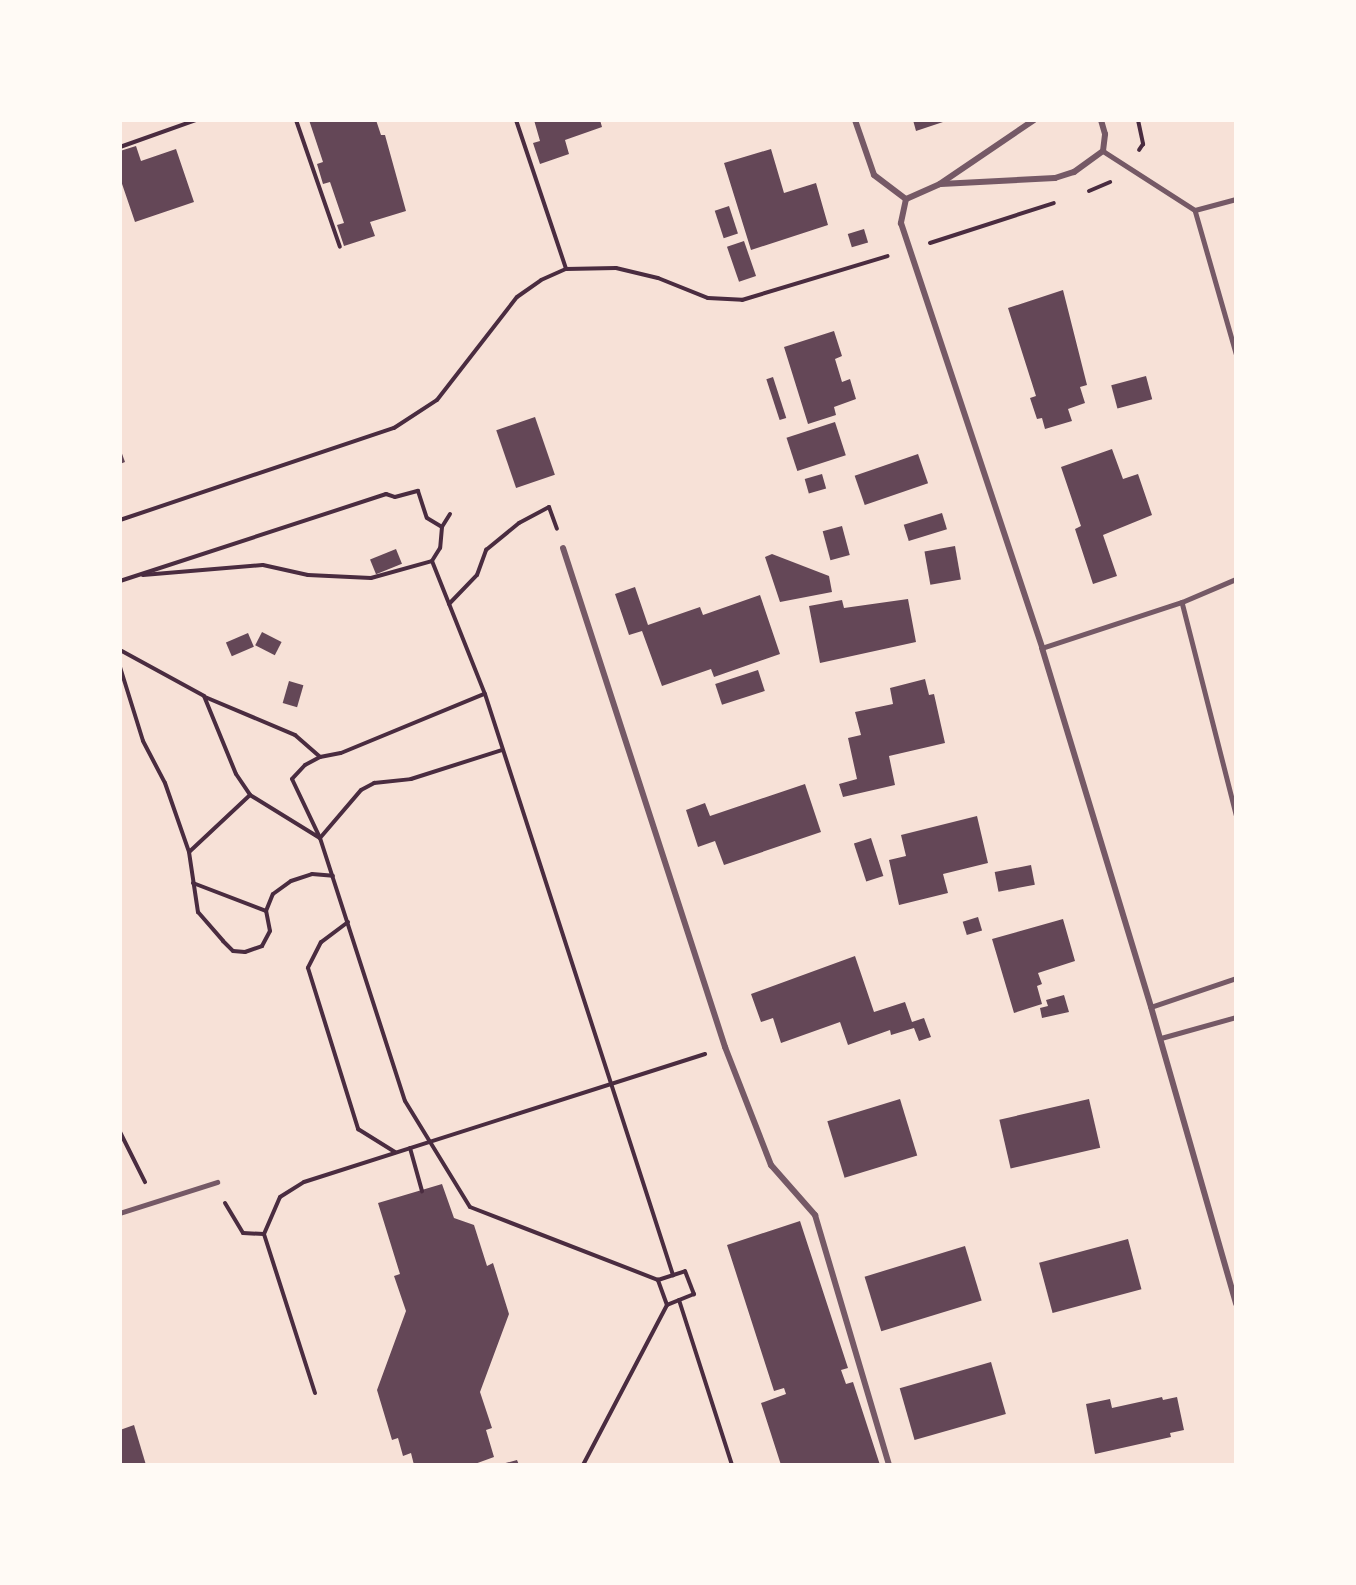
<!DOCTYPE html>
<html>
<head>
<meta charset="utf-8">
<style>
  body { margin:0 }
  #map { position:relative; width:1356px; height:1585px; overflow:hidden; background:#f7e1d7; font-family:"Space Grotesk",sans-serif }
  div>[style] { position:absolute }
  .building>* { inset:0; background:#644757; transform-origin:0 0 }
  .path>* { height:4px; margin:-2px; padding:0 2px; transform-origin:2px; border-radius:2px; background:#4a2c40 }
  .service>* { height:4.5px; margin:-2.25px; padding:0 2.25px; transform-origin:2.25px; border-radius:2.25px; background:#755966 }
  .minor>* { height:6px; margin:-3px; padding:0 3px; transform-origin:3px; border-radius:3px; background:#755966 }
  span { translate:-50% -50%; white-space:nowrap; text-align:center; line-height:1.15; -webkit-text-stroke:5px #fffaf5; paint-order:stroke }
  .frame { position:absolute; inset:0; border:122px solid #fffaf5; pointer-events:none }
</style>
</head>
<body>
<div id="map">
  <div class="building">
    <div style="clip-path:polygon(309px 120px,376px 120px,381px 135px,385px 135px,406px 211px,370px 222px,375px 236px,344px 246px,337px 225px,344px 223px,330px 182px,323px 184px,317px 164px,323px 162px)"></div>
    <div style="clip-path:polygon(534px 120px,600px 120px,602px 127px,565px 140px,569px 154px,540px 164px,533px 143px,540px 141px)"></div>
    <div style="clip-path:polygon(913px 120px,949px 120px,916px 131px)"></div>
    <div style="clip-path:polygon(136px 146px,141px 161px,176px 149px,194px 202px,135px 222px,120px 178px,120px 151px)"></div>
    <div style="clip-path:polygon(771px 149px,784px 193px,816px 183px,828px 225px,751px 250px,724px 163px)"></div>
    <div style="left:729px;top:206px;width:29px;height:15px;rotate:72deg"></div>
    <div style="left:864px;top:229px;width:14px;height:17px;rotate:73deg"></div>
    <div style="left:744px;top:241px;width:37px;height:18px;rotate:71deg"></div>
    <div style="clip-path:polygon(1063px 290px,1087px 385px,1080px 387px,1085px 403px,1068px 409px,1072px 421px,1045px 429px,1042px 418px,1037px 419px,1030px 398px,1036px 396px,1008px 308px)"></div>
    <div style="clip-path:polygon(834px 331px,842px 356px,835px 359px,842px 382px,850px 379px,856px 399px,834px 407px,836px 415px,808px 424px,784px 347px)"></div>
    <div style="left:1146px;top:376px;width:24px;height:36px;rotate:75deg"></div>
    <div style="left:773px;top:377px;width:43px;height:7px;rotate:72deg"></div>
    <div style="left:535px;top:417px;width:61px;height:41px;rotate:71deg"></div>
    <div style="left:835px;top:422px;width:35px;height:51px;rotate:72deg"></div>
    <div style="clip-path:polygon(120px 448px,125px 462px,120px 464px)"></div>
    <div style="clip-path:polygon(1112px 449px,1123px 479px,1138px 474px,1152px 515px,1103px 535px,1117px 576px,1093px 584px,1075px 529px,1081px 526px,1061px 467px)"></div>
    <div style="left:918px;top:454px;width:31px;height:67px;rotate:71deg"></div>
    <div style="left:822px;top:474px;width:15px;height:18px;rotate:74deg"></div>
    <div style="left:942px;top:513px;width:17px;height:40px;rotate:73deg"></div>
    <div style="left:842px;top:526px;width:30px;height:20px;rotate:75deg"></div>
    <div style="left:955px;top:546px;width:34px;height:31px;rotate:80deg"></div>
    <div style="left:396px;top:549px;width:16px;height:28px;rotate:68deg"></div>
    <div style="clip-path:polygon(772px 554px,829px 576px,832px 592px,780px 602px,765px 557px)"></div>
    <div style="clip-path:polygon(635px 587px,648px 625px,700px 607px,703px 615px,760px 595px,780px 654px,714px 677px,711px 669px,662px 686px,642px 631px,629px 635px,615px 594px)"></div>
    <div style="clip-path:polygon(908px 599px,916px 642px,820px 663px,809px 606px,842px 600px,844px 608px)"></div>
    <div style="left:262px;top:632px;width:22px;height:15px;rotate:27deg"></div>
    <div style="left:248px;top:633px;width:15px;height:24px;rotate:67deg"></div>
    <div style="left:758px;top:670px;width:22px;height:45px;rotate:72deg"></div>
    <div style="clip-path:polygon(925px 679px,929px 695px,934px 694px,945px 743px,889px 756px,895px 785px,843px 797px,839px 784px,857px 779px,848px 738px,861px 735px,855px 712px,893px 704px,890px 688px)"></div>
    <div style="left:289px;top:681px;width:15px;height:23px;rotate:16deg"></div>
    <div style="clip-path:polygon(805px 784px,821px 832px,724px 865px,715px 841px,698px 847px,686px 810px,705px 803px,710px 816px)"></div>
    <div style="clip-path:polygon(977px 816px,988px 863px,943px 874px,948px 893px,899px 905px,889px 860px,906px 856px,901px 835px)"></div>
    <div style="left:871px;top:838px;width:40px;height:18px;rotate:72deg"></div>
    <div style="left:1031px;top:865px;width:20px;height:37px;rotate:79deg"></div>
    <div style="left:978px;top:917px;width:14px;height:16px;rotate:73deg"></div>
    <div style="clip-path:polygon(1063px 919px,1075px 961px,1038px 973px,1042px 984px,1037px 986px,1042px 1004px,1014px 1013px,992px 939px)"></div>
    <div style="clip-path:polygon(855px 956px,874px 1012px,905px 1002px,912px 1022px,924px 1018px,931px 1037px,919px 1041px,914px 1028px,891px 1035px,890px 1030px,848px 1045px,840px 1022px,781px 1043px,773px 1018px,761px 1022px,751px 994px)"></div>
    <div style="clip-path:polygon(1064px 995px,1069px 1012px,1042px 1018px,1040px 1008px,1048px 1006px,1046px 1000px)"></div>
    <div style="left:900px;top:1099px;width:59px;height:76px;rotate:73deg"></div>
    <div style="left:1089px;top:1099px;width:50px;height:92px;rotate:77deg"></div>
    <div style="clip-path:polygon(442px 1184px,454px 1218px,474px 1225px,487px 1266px,493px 1263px,509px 1314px,480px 1392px,492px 1428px,486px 1430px,494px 1457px,472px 1465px,414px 1465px,411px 1453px,403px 1456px,398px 1438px,392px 1440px,377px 1390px,406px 1311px,394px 1276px,400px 1274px,378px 1203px)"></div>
    <div style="clip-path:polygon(800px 1221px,848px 1368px,841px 1370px,846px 1384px,853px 1382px,880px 1465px,781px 1465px,761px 1403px,786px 1394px,784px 1388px,774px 1391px,727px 1245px)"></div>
    <div style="left:1128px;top:1239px;width:52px;height:92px;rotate:75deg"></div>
    <div style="left:965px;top:1246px;width:57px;height:105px;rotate:73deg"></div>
    <div style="left:991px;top:1362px;width:54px;height:95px;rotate:74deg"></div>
    <div style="clip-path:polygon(1162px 1397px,1163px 1400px,1177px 1397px,1184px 1430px,1170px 1433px,1171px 1437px,1095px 1454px,1086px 1404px,1110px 1399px,1112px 1408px)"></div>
    <div style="clip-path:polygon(134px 1425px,146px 1465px,120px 1465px,120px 1430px)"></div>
    <div style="clip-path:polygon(517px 1460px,519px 1465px,502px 1465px,502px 1464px)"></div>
  </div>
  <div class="path">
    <div style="left:296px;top:120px;width:134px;rotate:70.9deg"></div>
    <div style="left:516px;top:120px;width:157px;rotate:71.4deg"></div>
    <div style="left:1138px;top:120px;width:25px;rotate:78deg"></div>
    <div style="left:1143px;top:144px;width:7px;rotate:124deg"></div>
    <div style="left:120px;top:147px;width:81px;rotate:-19.6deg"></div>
    <div style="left:1089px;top:191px;width:23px;rotate:-23deg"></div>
    <div style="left:930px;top:243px;width:130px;rotate:-17.9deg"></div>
    <div style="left:450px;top:514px;width:15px;rotate:122deg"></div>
    <div style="left:442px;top:527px;width:21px;rotate:95deg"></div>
    <div style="left:440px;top:548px;width:15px;rotate:122deg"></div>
    <div style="left:432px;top:561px;width:143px;rotate:68.3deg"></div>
    <div style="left:485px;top:694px;width:611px;rotate:72.07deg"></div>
    <div style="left:120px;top:520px;width:289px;rotate:-18.6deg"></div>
    <div style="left:394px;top:428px;width:51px;rotate:-33.1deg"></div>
    <div style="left:437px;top:400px;width:130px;rotate:-52.2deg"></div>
    <div style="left:517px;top:297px;width:29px;rotate:-35deg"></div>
    <div style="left:541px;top:280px;width:27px;rotate:-24deg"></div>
    <div style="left:566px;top:269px;width:50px;rotate:-1.1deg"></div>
    <div style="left:616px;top:268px;width:43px;rotate:13.4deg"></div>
    <div style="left:658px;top:278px;width:54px;rotate:21.8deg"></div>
    <div style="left:708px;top:298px;width:34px;rotate:3deg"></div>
    <div style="left:742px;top:300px;width:152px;rotate:-16.8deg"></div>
    <div style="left:143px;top:575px;width:120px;rotate:-4.8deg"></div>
    <div style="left:263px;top:565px;width:46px;rotate:12.5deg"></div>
    <div style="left:308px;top:575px;width:63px;rotate:2.7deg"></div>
    <div style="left:371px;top:578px;width:63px;rotate:-15.6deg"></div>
    <div style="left:120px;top:581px;width:280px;rotate:-18.1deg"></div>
    <div style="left:386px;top:494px;width:9px;rotate:18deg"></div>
    <div style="left:395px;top:497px;width:24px;rotate:-15deg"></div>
    <div style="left:418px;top:491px;width:28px;rotate:72deg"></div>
    <div style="left:427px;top:518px;width:17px;rotate:31deg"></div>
    <div style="left:449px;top:604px;width:40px;rotate:-46deg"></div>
    <div style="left:477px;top:575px;width:27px;rotate:-70deg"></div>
    <div style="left:486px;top:550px;width:43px;rotate:-39.3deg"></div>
    <div style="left:519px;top:523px;width:34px;rotate:-28deg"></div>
    <div style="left:549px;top:507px;width:23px;rotate:70deg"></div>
    <div style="left:120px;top:650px;width:96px;rotate:28.7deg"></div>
    <div style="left:204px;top:696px;width:84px;rotate:67.7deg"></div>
    <div style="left:236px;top:774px;width:25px;rotate:56deg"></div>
    <div style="left:250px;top:795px;width:82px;rotate:31.6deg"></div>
    <div style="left:320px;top:838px;width:276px;rotate:72.1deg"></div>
    <div style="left:405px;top:1101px;width:124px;rotate:58.5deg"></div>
    <div style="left:470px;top:1207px;width:202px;rotate:21.2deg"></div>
    <div style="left:120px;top:667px;width:77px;rotate:72.7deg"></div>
    <div style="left:143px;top:741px;width:47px;rotate:62.4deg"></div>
    <div style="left:165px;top:783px;width:73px;rotate:70.8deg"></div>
    <div style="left:205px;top:697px;width:98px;rotate:22.9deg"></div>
    <div style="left:295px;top:735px;width:33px;rotate:41deg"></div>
    <div style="left:320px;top:757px;width:21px;rotate:-11deg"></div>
    <div style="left:341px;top:753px;width:155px;rotate:-22.4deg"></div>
    <div style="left:320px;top:757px;width:17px;rotate:152deg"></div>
    <div style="left:305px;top:765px;width:19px;rotate:133deg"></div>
    <div style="left:292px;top:779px;width:65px;rotate:64.6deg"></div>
    <div style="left:320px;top:838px;width:63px;rotate:-49.5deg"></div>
    <div style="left:361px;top:790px;width:15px;rotate:-28deg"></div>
    <div style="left:374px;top:783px;width:37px;rotate:-6deg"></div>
    <div style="left:411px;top:779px;width:96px;rotate:-17.7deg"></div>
    <div style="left:250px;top:795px;width:83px;rotate:136.9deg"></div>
    <div style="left:189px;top:852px;width:61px;rotate:81.5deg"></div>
    <div style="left:198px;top:912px;width:38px;rotate:49deg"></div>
    <div style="left:223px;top:941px;width:14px;rotate:45deg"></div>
    <div style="left:233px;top:951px;width:12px;rotate:5deg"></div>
    <div style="left:245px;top:952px;width:18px;rotate:-19deg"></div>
    <div style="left:262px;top:946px;width:17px;rotate:-62deg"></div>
    <div style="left:270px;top:931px;width:20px;rotate:-101deg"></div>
    <div style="left:266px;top:911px;width:18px;rotate:-68deg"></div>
    <div style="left:273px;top:894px;width:22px;rotate:-36deg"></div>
    <div style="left:291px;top:881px;width:22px;rotate:-18deg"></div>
    <div style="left:312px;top:874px;width:21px;rotate:5deg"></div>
    <div style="left:193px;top:883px;width:78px;rotate:21deg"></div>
    <div style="left:348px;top:922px;width:34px;rotate:143deg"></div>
    <div style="left:321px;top:942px;width:29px;rotate:117deg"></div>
    <div style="left:308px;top:968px;width:169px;rotate:72.7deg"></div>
    <div style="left:358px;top:1129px;width:44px;rotate:31.9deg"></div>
    <div style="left:120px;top:1132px;width:56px;rotate:63.4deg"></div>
    <div style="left:410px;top:1148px;width:45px;rotate:74.4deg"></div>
    <div style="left:225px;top:1203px;width:35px;rotate:59deg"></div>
    <div style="left:243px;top:1233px;width:21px;rotate:3deg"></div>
    <div style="left:685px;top:1271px;width:25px;rotate:69deg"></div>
    <div style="left:694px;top:1294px;width:29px;rotate:158deg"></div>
    <div style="left:667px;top:1305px;width:27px;rotate:-110deg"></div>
    <div style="left:658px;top:1280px;width:28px;rotate:-18deg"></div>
    <div style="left:679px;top:1300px;width:173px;rotate:72.2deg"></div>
    <div style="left:315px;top:1393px;width:167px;rotate:-107.8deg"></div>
    <div style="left:264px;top:1234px;width:40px;rotate:-66.6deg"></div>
    <div style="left:280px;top:1197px;width:28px;rotate:-32deg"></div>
    <div style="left:304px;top:1182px;width:421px;rotate:-17.7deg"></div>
    <div style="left:583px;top:1465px;width:181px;rotate:-62.3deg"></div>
  </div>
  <div class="service">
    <div style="left:1103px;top:151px;width:109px;rotate:32.7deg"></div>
    <div style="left:1195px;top:210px;width:149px;rotate:74deg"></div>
    <div style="left:1195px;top:210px;width:42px;rotate:-15deg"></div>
    <div style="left:1182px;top:602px;width:59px;rotate:-23.1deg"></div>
    <div style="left:1042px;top:648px;width:147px;rotate:-18.2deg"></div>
    <div style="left:1182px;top:602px;width:219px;rotate:75.7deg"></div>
    <div style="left:1151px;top:1007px;width:90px;rotate:-18.8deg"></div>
    <div style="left:1161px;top:1038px;width:78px;rotate:-15.6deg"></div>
    <div style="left:120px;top:1213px;width:102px;rotate:-17.7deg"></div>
  </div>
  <div class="minor">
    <div style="left:855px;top:120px;width:58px;rotate:70.9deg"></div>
    <div style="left:874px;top:175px;width:40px;rotate:37deg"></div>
    <div style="left:1034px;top:120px;width:114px;rotate:145.8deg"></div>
    <div style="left:940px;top:184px;width:37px;rotate:156deg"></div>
    <div style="left:906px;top:199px;width:25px;rotate:102deg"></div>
    <div style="left:901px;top:223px;width:448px;rotate:71.6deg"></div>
    <div style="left:1042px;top:648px;width:375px;rotate:73.1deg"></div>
    <div style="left:1151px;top:1007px;width:309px;rotate:74deg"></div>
    <div style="left:941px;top:184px;width:114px;rotate:-3deg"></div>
    <div style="left:1055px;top:178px;width:20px;rotate:-18deg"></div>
    <div style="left:1074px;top:172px;width:36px;rotate:-36deg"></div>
    <div style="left:1103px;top:151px;width:17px;rotate:-83deg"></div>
    <div style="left:1105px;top:134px;width:15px;rotate:-106deg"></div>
    <div style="left:563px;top:548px;width:525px;rotate:72.01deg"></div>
    <div style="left:725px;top:1047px;width:127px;rotate:68.7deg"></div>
    <div style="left:771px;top:1165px;width:67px;rotate:48.7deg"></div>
    <div style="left:815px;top:1215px;width:261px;rotate:73.5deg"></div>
  </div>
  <div class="frame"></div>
</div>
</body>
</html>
